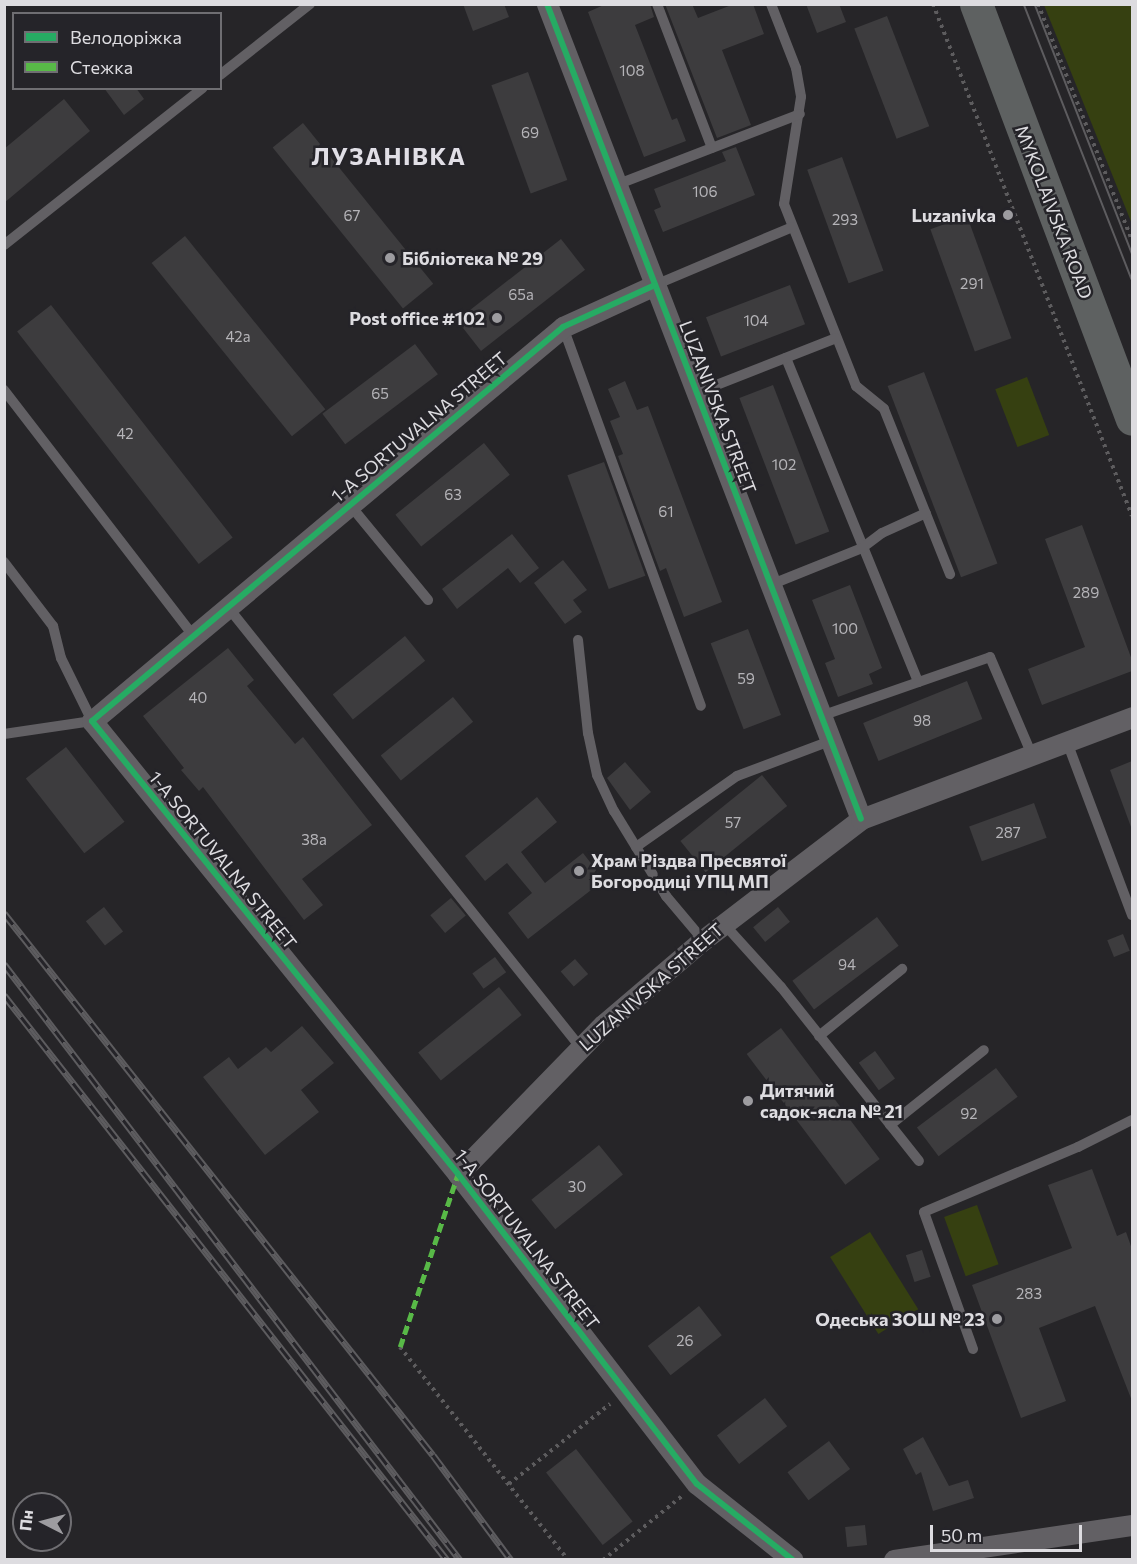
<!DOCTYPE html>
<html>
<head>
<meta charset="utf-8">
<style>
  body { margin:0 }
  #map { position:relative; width:1137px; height:1564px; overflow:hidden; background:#262528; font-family:Commissioner,sans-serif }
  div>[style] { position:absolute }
  .green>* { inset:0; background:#364011; transform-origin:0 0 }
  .building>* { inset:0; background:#3d3c3e; transform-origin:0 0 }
  .path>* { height:4px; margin-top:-2px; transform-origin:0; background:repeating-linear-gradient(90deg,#5d5c5e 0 3px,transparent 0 7.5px) }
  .lane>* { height:10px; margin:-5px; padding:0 5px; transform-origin:5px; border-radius:5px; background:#626064 }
  .street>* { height:21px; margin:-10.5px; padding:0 10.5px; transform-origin:10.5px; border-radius:10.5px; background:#626064 }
  .primary>* { height:33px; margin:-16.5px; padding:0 16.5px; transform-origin:16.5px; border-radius:16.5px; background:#5e6161 }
  .tram>* { height:1.5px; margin:-0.75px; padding:0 0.75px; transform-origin:0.75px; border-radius:0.75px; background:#5d5c5f }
  .rail>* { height:7px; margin-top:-3.5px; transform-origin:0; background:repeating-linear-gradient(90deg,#252429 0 14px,#5d5c5f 0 28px); box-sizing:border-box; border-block:2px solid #5d5c5f }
  .quiet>* { height:4.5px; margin-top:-2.25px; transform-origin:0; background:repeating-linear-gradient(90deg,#58b947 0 9px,transparent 0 13.5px) }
  .cycleway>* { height:6px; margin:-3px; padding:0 3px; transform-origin:3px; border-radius:3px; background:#26ab63 }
  .dots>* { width:16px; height:16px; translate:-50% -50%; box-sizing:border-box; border:3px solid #252429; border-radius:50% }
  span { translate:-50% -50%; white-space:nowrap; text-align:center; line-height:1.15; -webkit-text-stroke:5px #252429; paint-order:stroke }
  .number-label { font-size:15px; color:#b5b4b8 }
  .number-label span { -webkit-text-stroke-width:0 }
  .street-label { font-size:18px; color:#dddce0 }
  .poi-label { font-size:18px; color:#dddce0; font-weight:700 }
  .right { translate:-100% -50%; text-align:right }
  .left { translate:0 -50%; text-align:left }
  .district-label { font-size:24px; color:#e1dfe6; font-weight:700; letter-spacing:1.5px }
  .frame { position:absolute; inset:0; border:6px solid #dddce0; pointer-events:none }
  .legend { position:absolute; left:12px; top:12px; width:210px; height:78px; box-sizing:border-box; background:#252429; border:2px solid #6f6e72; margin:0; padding:8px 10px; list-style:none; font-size:18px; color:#dddce0 }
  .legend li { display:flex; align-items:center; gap:12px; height:30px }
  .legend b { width:30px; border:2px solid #6f6e72 }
  .north { position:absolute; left:12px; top:1492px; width:60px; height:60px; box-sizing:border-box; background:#252429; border:2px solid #6f6e72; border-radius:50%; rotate:276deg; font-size:16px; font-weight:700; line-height:24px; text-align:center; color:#dddce0 }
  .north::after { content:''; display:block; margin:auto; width:21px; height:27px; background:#9d9ca0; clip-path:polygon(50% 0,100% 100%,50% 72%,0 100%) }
  .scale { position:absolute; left:930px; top:1525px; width:152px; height:27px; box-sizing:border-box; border:3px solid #dddce0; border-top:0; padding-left:8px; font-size:18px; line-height:21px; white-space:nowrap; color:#dddce0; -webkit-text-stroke:4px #252429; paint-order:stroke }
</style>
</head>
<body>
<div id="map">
  <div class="green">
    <div style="clip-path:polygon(1044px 5px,1132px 5px,1132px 224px)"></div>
    <div style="left:1027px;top:377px;width:62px;height:34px;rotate:69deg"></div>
    <div style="left:977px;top:1205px;width:63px;height:35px;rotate:70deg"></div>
    <div style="left:870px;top:1232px;width:91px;height:47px;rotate:58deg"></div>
  </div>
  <div class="building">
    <div style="clip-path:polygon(463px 4px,504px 4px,509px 17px,473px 31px)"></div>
    <div style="clip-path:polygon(606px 4px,650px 4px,654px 17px,635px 25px,672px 120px,677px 118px,686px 141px,644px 157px,588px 12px)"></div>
    <div style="clip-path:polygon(665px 4px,692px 4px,698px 18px,734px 4px,753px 4px,764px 34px,722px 50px,751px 125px,717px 138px)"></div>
    <div style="clip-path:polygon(806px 4px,839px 4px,846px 22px,817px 33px)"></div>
    <div style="left:887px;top:16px;width:118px;height:35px;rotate:69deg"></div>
    <div style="left:528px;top:72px;width:115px;height:39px;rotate:70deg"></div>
    <div style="clip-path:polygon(104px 88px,136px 88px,144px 99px,124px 115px)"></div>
    <div style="clip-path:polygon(64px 99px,90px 131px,4px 203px,4px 149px)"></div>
    <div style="left:303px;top:123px;width:207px;height:39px;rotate:51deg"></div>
    <div style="clip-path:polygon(736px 147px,755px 195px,663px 232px,654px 210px,661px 207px,654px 189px,726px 161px,722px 152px)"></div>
    <div style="left:842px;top:157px;width:121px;height:37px;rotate:70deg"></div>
    <div style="left:967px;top:216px;width:130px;height:39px;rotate:70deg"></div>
    <div style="left:185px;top:236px;width:223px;height:43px;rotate:51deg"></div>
    <div style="left:561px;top:239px;width:39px;height:132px;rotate:52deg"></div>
    <div style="left:790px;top:285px;width:42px;height:90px;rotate:69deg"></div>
    <div style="left:51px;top:305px;width:295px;height:43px;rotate:52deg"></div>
    <div style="left:415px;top:344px;width:38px;height:116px;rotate:53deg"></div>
    <div style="left:924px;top:372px;width:205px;height:39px;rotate:69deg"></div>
    <div style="clip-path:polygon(625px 381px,637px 410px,648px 406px,722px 602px,684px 617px,666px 568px,660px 571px,618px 456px,623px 454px,610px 421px,620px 417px,608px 389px)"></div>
    <div style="left:773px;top:385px;width:157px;height:36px;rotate:69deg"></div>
    <div style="left:484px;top:443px;width:41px;height:114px;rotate:51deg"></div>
    <div style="left:604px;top:462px;width:121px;height:39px;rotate:70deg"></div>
    <div style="clip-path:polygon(1082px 525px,1132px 660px,1132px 671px,1042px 705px,1028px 669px,1085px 647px,1045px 539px)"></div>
    <div style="clip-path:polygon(512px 534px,539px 568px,520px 583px,508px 568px,457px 609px,442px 589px)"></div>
    <div style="clip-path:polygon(563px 560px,587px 590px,573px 600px,582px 612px,565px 624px,534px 583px)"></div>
    <div style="clip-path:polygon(850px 585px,882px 668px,869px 674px,873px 684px,838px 697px,825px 663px,835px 659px,812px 600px)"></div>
    <div style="left:748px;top:629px;width:92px;height:40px;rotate:69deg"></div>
    <div style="left:405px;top:636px;width:32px;height:93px;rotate:51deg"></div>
    <div style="clip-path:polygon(228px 648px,254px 680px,247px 686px,295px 744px,303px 737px,372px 825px,302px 879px,323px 905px,304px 920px,203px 787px,199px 791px,181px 770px,184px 768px,143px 716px)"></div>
    <div style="left:967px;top:681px;width:41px;height:112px;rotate:68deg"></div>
    <div style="left:453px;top:697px;width:32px;height:93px;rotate:51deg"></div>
    <div style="left:66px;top:747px;width:95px;height:51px;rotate:52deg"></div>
    <div style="clip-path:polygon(1132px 761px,1132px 826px,1131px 827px,1110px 770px)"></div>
    <div style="clip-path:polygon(625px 762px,651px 792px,630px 810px,607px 778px)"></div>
    <div style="left:762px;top:775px;width:40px;height:105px;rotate:51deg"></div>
    <div style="clip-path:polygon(537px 797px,557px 822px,521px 852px,545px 883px,583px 853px,604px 880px,528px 939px,508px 913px,532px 893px,507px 863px,485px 881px,465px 856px)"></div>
    <div style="left:1034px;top:803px;width:37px;height:69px;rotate:70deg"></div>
    <div style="left:451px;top:898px;width:23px;height:27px;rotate:50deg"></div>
    <div style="left:104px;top:907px;width:31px;height:23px;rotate:52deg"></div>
    <div style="left:778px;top:907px;width:19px;height:32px;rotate:51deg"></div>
    <div style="left:877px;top:917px;width:36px;height:106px;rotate:53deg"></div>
    <div style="left:1123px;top:934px;width:18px;height:17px;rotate:68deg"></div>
    <div style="left:495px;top:957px;width:19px;height:28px;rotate:54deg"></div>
    <div style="left:575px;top:959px;width:20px;height:19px;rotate:49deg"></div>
    <div style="left:499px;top:987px;width:36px;height:104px;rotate:51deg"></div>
    <div style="clip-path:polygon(302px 1026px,334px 1063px,301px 1090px,319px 1112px,265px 1155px,203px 1077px,229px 1057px,238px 1069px,266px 1047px,271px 1052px)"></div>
    <div style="left:781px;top:1028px;width:164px;height:43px;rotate:53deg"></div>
    <div style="left:875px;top:1051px;width:34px;height:20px;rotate:54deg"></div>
    <div style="left:996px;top:1068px;width:36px;height:99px;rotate:53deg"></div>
    <div style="left:599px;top:1145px;width:38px;height:87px;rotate:51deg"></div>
    <div style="clip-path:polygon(1092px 1169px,1117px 1236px,1126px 1232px,1132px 1249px,1132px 1401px,1095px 1306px,1039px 1328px,1066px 1401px,1021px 1418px,972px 1285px,1072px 1248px,1048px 1185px)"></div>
    <div style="left:922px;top:1250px;width:28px;height:17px;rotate:72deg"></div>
    <div style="left:699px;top:1306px;width:37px;height:65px;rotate:52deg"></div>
    <div style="left:765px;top:1398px;width:36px;height:61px;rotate:52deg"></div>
    <div style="clip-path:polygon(923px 1437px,949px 1486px,968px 1480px,974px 1498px,933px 1511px,921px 1472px,916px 1475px,903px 1449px)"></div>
    <div style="left:829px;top:1441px;width:35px;height:52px;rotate:53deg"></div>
    <div style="left:576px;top:1449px;width:92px;height:38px;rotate:52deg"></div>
    <div style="left:865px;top:1525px;width:20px;height:20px;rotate:84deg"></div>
  </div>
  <div class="path">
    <div style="left:933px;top:4px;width:549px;rotate:68.76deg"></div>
    <div style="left:1038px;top:4px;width:254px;rotate:68.3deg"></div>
    <div style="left:400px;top:1347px;width:271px;rotate:51.7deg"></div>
    <div style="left:509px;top:1484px;width:129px;rotate:-38.4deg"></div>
    <div style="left:603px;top:1560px;width:102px;rotate:-39deg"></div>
  </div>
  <div class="lane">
    <div style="left:657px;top:4px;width:154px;rotate:69.1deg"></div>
    <div style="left:771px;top:4px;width:69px;rotate:68.7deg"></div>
    <div style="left:796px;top:68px;width:29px;rotate:80deg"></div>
    <div style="left:801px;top:97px;width:108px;rotate:99deg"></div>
    <div style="left:784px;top:204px;width:196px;rotate:68.4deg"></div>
    <div style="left:856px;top:386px;width:36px;rotate:39deg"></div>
    <div style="left:884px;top:409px;width:178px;rotate:68.2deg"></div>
    <div style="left:220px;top:75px;width:115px;rotate:-38.3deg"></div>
    <div style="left:616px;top:185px;width:197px;rotate:-21.1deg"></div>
    <div style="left:4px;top:245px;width:253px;rotate:-38.3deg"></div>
    <div style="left:655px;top:285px;width:149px;rotate:-22.9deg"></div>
    <div style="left:563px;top:327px;width:403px;rotate:70deg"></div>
    <div style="left:786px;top:358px;width:350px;rotate:67.8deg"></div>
    <div style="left:4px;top:390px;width:309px;rotate:52.4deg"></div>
    <div style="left:696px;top:393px;width:150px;rotate:-21.4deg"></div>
    <div style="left:350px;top:505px;width:123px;rotate:50.6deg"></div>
    <div style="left:4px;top:562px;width:81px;rotate:52.6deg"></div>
    <div style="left:53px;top:626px;width:33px;rotate:76deg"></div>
    <div style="left:61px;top:658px;width:70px;rotate:63.8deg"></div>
    <div style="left:92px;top:721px;width:89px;rotate:171.6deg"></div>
    <div style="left:770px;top:585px;width:99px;rotate:-21.9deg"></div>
    <div style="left:862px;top:548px;width:25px;rotate:-37deg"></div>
    <div style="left:882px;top:533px;width:48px;rotate:-24.4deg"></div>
    <div style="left:227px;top:606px;width:566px;rotate:51.31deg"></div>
    <div style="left:578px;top:640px;width:94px;rotate:83.9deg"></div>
    <div style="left:588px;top:733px;width:43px;rotate:77.9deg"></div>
    <div style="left:597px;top:775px;width:40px;rotate:65deg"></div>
    <div style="left:614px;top:811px;width:100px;rotate:58.5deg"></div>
    <div style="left:666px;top:896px;width:57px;rotate:49.9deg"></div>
    <div style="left:821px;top:716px;width:179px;rotate:-19.2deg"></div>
    <div style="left:990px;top:657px;width:107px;rotate:66.8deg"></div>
    <div style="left:1067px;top:742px;width:185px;rotate:69.4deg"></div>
    <div style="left:636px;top:847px;width:123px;rotate:-35.1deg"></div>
    <div style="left:737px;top:776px;width:99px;rotate:-20.6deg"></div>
    <div style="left:724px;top:924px;width:85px;rotate:47.9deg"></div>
    <div style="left:781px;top:987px;width:222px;rotate:51.6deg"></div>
    <div style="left:819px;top:1036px;width:107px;rotate:-38.9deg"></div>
    <div style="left:890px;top:1125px;width:120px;rotate:-38.6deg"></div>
    <div style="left:973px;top:1349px;width:145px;rotate:-109.7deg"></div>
    <div style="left:924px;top:1212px;width:167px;rotate:-22.9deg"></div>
    <div style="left:1078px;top:1147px;width:60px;rotate:-26.6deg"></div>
  </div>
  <div class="street">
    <div style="left:547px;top:4px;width:873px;rotate:68.93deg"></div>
    <div style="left:655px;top:285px;width:101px;rotate:155.5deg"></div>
    <div style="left:563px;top:327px;width:614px;rotate:140.09deg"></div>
    <div style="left:92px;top:721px;width:582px;rotate:51.06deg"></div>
    <div style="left:458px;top:1174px;width:391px;rotate:52.4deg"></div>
    <div style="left:697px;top:1484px;width:122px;rotate:38.4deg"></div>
    <div style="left:458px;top:1174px;width:208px;rotate:-45.8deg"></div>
    <div style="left:603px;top:1025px;width:131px;rotate:-40.4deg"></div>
    <div style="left:703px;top:940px;width:199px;rotate:-37.4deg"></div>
    <div style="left:861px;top:819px;width:290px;rotate:-20.6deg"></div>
    <div style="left:894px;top:1560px;width:241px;rotate:-8.4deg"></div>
  </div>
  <div class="primary">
    <div style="left:976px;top:4px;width:443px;rotate:69.4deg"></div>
  </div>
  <div class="tram">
    <div style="left:1024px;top:4px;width:295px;rotate:68.6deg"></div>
    <div style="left:1035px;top:4px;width:267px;rotate:68.7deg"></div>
  </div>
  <div class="rail">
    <div style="left:4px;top:913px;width:691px;rotate:51.64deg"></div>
    <div style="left:433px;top:1455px;width:131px;rotate:53.4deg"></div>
    <div style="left:4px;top:964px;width:750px;rotate:52.58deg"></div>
    <div style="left:4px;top:995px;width:718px;rotate:51.9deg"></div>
  </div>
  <div class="quiet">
    <div style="left:400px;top:1347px;width:182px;rotate:-71.5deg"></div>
  </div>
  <div class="cycleway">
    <div style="left:547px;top:4px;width:873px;rotate:68.93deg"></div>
    <div style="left:655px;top:285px;width:101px;rotate:155.5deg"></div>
    <div style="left:563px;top:327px;width:614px;rotate:140.09deg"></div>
    <div style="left:92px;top:721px;width:582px;rotate:51.06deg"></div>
    <div style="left:458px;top:1174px;width:391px;rotate:52.4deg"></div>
    <div style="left:697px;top:1484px;width:122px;rotate:38.4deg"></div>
  </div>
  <div class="dots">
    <div style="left:1008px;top:215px;background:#9d9ca0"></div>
    <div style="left:390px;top:258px;background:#9d9ca0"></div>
    <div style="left:497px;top:318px;background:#9d9ca0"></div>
    <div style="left:579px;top:871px;background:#9d9ca0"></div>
    <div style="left:748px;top:1101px;background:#9d9ca0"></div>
    <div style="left:997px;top:1319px;background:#9d9ca0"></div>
  </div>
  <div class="number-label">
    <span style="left:632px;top:71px">108</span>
    <span style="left:530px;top:133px">69</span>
    <span style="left:705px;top:192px">106</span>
    <span style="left:352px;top:216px">67</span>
    <span style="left:845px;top:220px">293</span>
    <span style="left:972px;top:284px">291</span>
    <span style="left:521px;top:295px">65а</span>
    <span style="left:756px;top:321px">104</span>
    <span style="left:238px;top:337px">42а</span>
    <span style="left:380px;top:394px">65</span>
    <span style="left:125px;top:434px">42</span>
    <span style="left:784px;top:465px">102</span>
    <span style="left:453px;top:495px">63</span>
    <span style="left:666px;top:512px">61</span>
    <span style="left:1086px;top:593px">289</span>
    <span style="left:845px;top:629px">100</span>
    <span style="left:746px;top:679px">59</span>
    <span style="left:198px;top:698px">40</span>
    <span style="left:922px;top:721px">98</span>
    <span style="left:733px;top:823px">57</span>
    <span style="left:1008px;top:833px">287</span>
    <span style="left:314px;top:840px">38а</span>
    <span style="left:847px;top:965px">94</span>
    <span style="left:969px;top:1114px">92</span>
    <span style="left:577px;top:1187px">30</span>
    <span style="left:1029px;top:1294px">283</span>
    <span style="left:685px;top:1341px">26</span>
  </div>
  <div class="street-label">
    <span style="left:1054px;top:212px;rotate:69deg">MYKOLAIVSKA ROAD</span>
    <span style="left:718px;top:407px;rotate:69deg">LUZANIVSKA STREET</span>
    <span style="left:419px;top:427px;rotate:-40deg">1-A SORTUVALNA STREET</span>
    <span style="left:223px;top:860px;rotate:51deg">1-A SORTUVALNA STREET</span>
    <span style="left:651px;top:987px;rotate:-41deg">LUZANIVSKA STREET</span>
    <span style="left:527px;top:1239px;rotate:52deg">1-A SORTUVALNA STREET</span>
  </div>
  <div class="poi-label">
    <span class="right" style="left:996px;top:215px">Luzanivka</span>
    <span class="left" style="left:402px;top:258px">Бібліотека № 29</span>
    <span class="right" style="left:485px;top:318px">Post office #102</span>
    <span class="left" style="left:591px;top:871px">Храм Різдва Пресвятої<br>Богородиці УПЦ МП</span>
    <span class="left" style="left:760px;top:1101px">Дитячий<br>садок-ясла № 21</span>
    <span class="right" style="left:985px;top:1319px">Одеська ЗОШ № 23</span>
  </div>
  <div class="district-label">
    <span style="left:389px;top:156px">ЛУЗАНІВКА</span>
  </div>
  <div class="frame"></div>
  <ul class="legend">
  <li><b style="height:8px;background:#26ab63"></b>Велодоріжка</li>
  <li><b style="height:8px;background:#58b947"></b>Стежка</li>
  </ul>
  <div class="north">Пн</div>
  <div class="scale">50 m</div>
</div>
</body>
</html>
